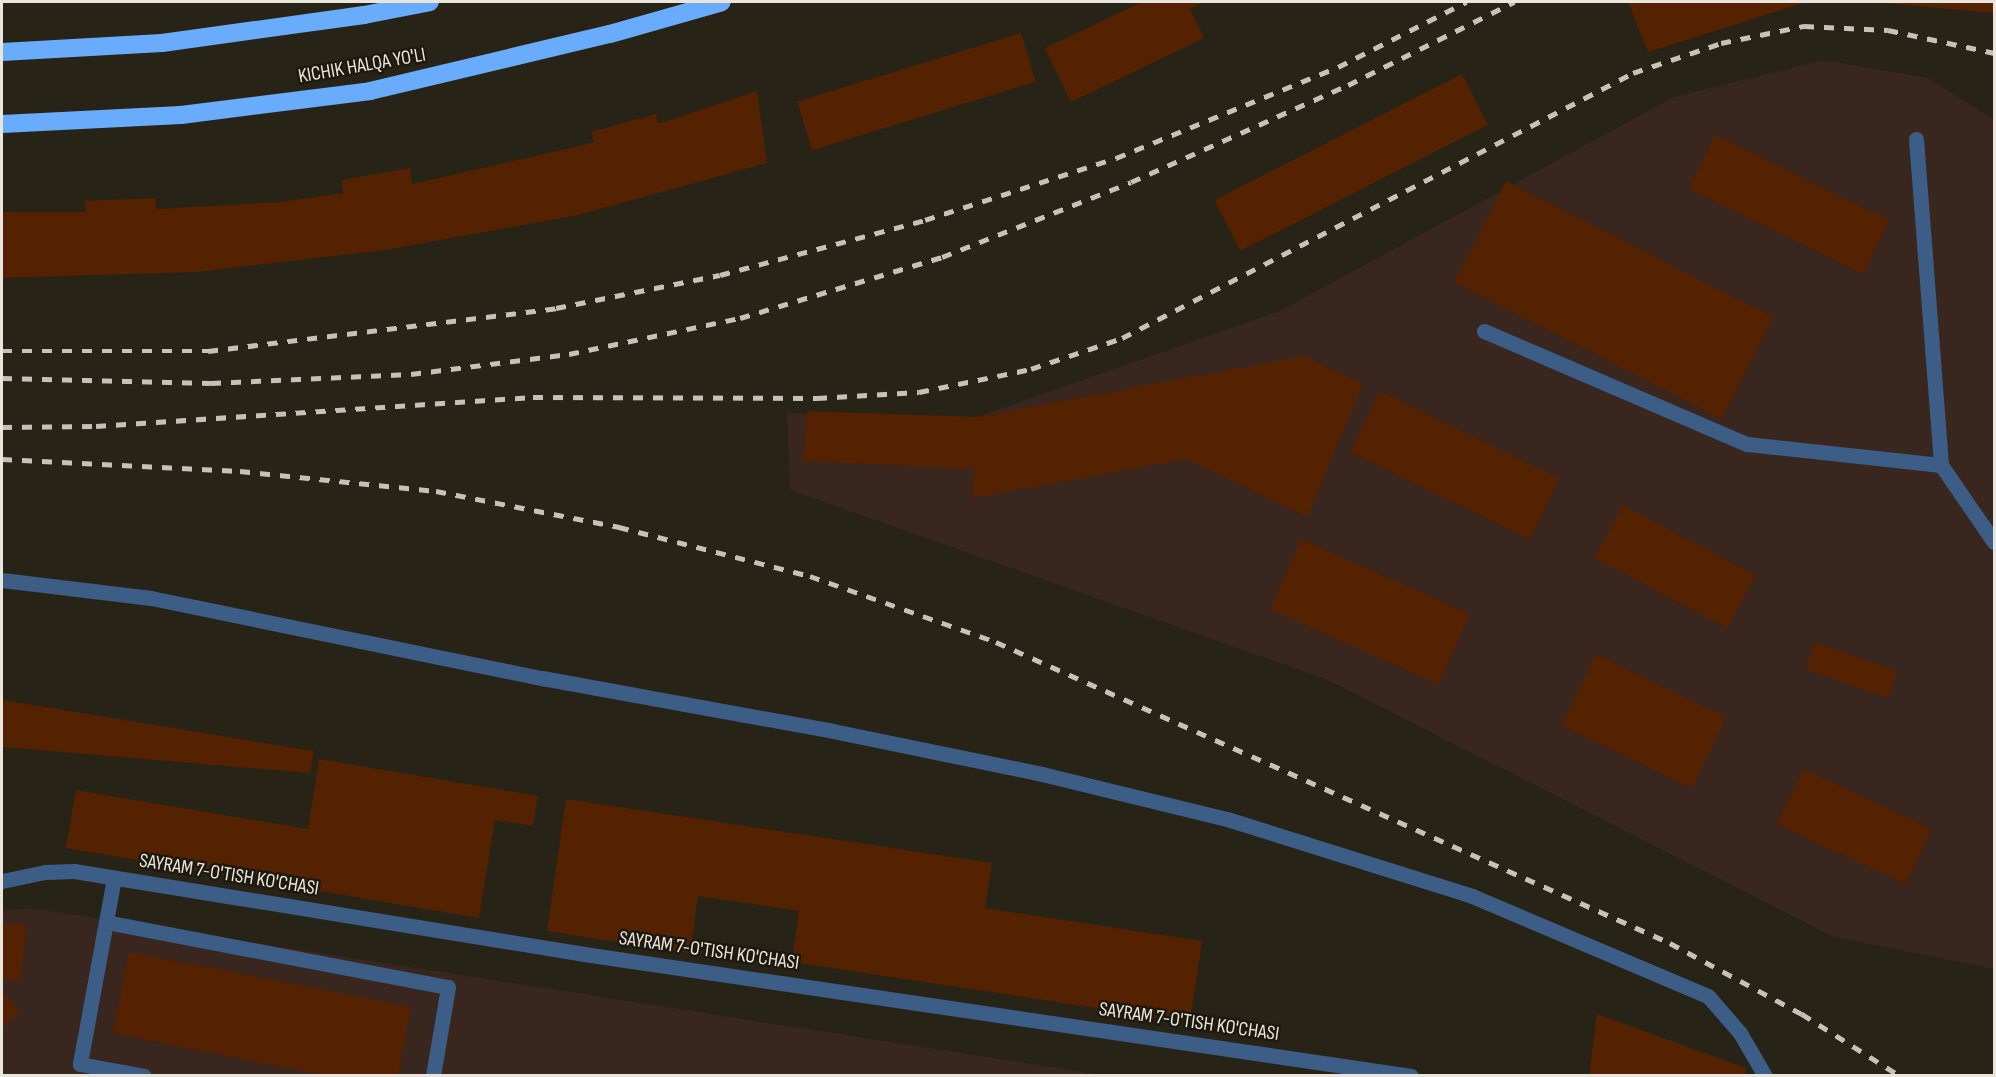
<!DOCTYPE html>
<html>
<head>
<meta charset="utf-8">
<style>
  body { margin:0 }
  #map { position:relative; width:1996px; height:1077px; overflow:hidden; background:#282317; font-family:"Sofia Sans Condensed",sans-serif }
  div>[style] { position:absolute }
  .industrial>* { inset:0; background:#38261f }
  .building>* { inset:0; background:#542200; transform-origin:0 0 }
  .minor>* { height:15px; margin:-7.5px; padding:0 7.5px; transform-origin:7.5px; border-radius:7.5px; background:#3c5d85 }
  .highway>* { height:18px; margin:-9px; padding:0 9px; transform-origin:9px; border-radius:9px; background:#69acfc }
  .rail>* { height:4.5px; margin-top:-2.25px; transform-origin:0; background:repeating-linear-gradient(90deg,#c6c2b9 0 10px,transparent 0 20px) }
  span { translate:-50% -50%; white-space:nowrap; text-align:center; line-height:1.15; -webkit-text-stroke:5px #1e190e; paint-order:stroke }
  .street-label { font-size:20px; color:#eae6de }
  .frame { position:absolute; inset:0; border:3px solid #eae6de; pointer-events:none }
</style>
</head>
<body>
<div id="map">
  <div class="industrial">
    <div style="clip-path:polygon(1824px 60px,1928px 78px,1994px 120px,1994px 969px,1834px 937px,1328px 680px,790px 490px,787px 413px,977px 417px,1280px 311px,1674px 97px)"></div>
    <div style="clip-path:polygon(31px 908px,1103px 1075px,2px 1075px,2px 911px)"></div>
  </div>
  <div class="building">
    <div style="clip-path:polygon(1142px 2px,1199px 2px,1200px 4px,1190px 9px,1204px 38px,1071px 102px,1045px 48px)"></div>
    <div style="clip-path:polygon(1628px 2px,1807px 2px,1648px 52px)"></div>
    <div style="clip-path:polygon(1883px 2px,1994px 2px,1994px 13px,1883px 3px)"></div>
    <div style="left:1021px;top:33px;width:51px;height:234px;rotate:73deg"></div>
    <div style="left:1462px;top:74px;width:57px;height:278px;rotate:63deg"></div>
    <div style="clip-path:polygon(757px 91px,767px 163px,578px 215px,385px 250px,196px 272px,2px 278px,2px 212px,86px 212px,85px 201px,155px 198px,156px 209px,281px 202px,343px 193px,342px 180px,410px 168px,412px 184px,571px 148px,594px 142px,591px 132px,656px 114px,658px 124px)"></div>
    <div style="left:1715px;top:135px;width:194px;height:60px;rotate:26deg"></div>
    <div style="left:1506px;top:181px;width:300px;height:114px;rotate:27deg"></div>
    <div style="clip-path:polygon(1304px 356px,1363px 384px,1307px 517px,1187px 459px,972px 498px,974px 469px,803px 461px,807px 411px,977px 417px)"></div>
    <div style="left:1380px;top:391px;width:200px;height:68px;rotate:26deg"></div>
    <div style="left:1623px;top:505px;width:150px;height:60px;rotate:28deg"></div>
    <div style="left:1301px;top:539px;width:185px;height:77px;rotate:24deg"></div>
    <div style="left:1815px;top:643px;width:87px;height:28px;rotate:19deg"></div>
    <div style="left:1596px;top:654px;width:145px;height:79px;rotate:26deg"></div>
    <div style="clip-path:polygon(2px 700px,314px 751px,310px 773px,2px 747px)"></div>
    <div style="clip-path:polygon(319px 759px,538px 796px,533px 826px,495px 820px,479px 918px,66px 848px,76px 790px,308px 829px)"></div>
    <div style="left:1803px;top:769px;width:142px;height:61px;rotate:25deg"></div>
    <div style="clip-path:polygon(566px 799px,992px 863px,985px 908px,1202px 941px,1190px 1022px,792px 962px,799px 911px,698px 896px,690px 953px,547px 931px)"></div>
    <div style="clip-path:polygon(2px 923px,27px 926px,20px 981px,2px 979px)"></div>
    <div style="clip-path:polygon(129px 952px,411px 1007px,398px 1076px,327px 1076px,113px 1033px)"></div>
    <div style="clip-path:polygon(2px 992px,20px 1011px,2px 1029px)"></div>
    <div style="clip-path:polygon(1597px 1014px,1746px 1068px,1744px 1076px,1589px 1076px)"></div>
  </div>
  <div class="minor">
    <div style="left:1916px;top:139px;width:327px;rotate:85.6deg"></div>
    <div style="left:1941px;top:465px;width:93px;rotate:55.5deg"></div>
    <div style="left:1484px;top:331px;width:286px;rotate:23.3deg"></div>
    <div style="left:1747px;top:444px;width:195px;rotate:6.2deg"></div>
    <div style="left:2px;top:580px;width:150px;rotate:6.9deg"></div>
    <div style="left:151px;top:598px;width:399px;rotate:11.6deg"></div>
    <div style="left:542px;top:678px;width:296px;rotate:10.3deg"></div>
    <div style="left:833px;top:731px;width:213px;rotate:11.6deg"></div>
    <div style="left:1042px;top:774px;width:190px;rotate:13.7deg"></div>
    <div style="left:1227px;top:819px;width:257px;rotate:17.4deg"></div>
    <div style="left:1472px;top:896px;width:256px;rotate:23deg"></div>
    <div style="left:1708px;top:996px;width:49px;rotate:49.1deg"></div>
    <div style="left:1740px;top:1033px;width:50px;rotate:59.8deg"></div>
    <div style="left:114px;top:878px;width:189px;rotate:100.4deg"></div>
    <div style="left:80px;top:1064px;width:65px;rotate:10.6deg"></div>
    <div style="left:2px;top:881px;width:44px;rotate:-11.8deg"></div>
    <div style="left:45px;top:872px;width:29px;rotate:-2deg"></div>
    <div style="left:74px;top:871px;width:517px;rotate:9.24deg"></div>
    <div style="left:584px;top:954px;width:836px;rotate:8.39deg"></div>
    <div style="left:106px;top:922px;width:348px;rotate:10.8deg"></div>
    <div style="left:448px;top:987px;width:90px;rotate:99.6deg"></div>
  </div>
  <div class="highway">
    <div style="left:2px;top:52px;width:160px;rotate:-3.2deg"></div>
    <div style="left:162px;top:43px;width:204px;rotate:-7.9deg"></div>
    <div style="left:364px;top:15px;width:67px;rotate:-11.1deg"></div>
    <div style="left:2px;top:124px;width:179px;rotate:-2.9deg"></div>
    <div style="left:181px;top:115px;width:191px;rotate:-7.2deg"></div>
    <div style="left:370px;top:91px;width:247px;rotate:-13.4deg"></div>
    <div style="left:610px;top:34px;width:116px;rotate:-15.9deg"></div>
  </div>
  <div class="rail">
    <div style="left:2px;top:351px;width:206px"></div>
    <div style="left:208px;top:351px;width:351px;rotate:-7deg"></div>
    <div style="left:556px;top:308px;width:167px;rotate:-11.4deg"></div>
    <div style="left:720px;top:275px;width:212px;rotate:-15deg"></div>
    <div style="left:925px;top:220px;width:201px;rotate:-18deg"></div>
    <div style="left:1116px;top:158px;width:240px;rotate:-22.3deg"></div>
    <div style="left:1338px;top:67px;width:144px;rotate:-26.9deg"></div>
    <div style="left:2px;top:378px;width:209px;rotate:1.4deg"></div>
    <div style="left:211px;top:383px;width:200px;rotate:-2.6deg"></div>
    <div style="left:411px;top:374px;width:159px;rotate:-7.2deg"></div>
    <div style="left:569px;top:354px;width:175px;rotate:-11.9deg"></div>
    <div style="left:740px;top:318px;width:211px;rotate:-16.8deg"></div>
    <div style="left:942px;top:257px;width:203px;rotate:-21.6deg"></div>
    <div style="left:1131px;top:182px;width:238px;rotate:-24.1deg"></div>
    <div style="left:1348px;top:85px;width:186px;rotate:-26.6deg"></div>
    <div style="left:2px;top:427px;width:94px;rotate:-0.6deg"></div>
    <div style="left:96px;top:426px;width:438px;rotate:-3.8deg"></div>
    <div style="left:533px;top:397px;width:284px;rotate:0.2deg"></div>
    <div style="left:817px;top:398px;width:102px;rotate:-3.4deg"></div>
    <div style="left:919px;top:392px;width:114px;rotate:-11.6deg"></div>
    <div style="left:1031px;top:369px;width:96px;rotate:-18.8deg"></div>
    <div style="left:1122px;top:338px;width:576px;rotate:-27.41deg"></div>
    <div style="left:1633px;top:73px;width:93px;rotate:-18.8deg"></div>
    <div style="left:1721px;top:43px;width:85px;rotate:-11.6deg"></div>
    <div style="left:1804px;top:26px;width:84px;rotate:2.7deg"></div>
    <div style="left:1888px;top:30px;width:108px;rotate:12.2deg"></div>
    <div style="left:2px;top:459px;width:238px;rotate:2.9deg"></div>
    <div style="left:240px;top:471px;width:197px;rotate:5.8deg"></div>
    <div style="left:436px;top:491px;width:187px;rotate:11.1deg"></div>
    <div style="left:619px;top:527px;width:197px;rotate:14.4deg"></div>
    <div style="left:810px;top:576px;width:197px;rotate:19.5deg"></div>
    <div style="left:996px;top:642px;width:738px;rotate:24.06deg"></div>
    <div style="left:1670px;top:943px;width:150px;rotate:28.3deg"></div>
    <div style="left:1802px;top:1014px;width:116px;rotate:32.3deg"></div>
  </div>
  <div class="street-label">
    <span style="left:362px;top:66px;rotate:-10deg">KICHIK HALQA YO'LI</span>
    <span style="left:229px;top:875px;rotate:9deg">SAYRAM 7-O'TISH KO'CHASI</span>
    <span style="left:709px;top:951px;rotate:8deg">SAYRAM 7-O'TISH KO'CHASI</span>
    <span style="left:1189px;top:1022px;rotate:8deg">SAYRAM 7-O'TISH KO'CHASI</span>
  </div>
  <div class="frame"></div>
</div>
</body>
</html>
